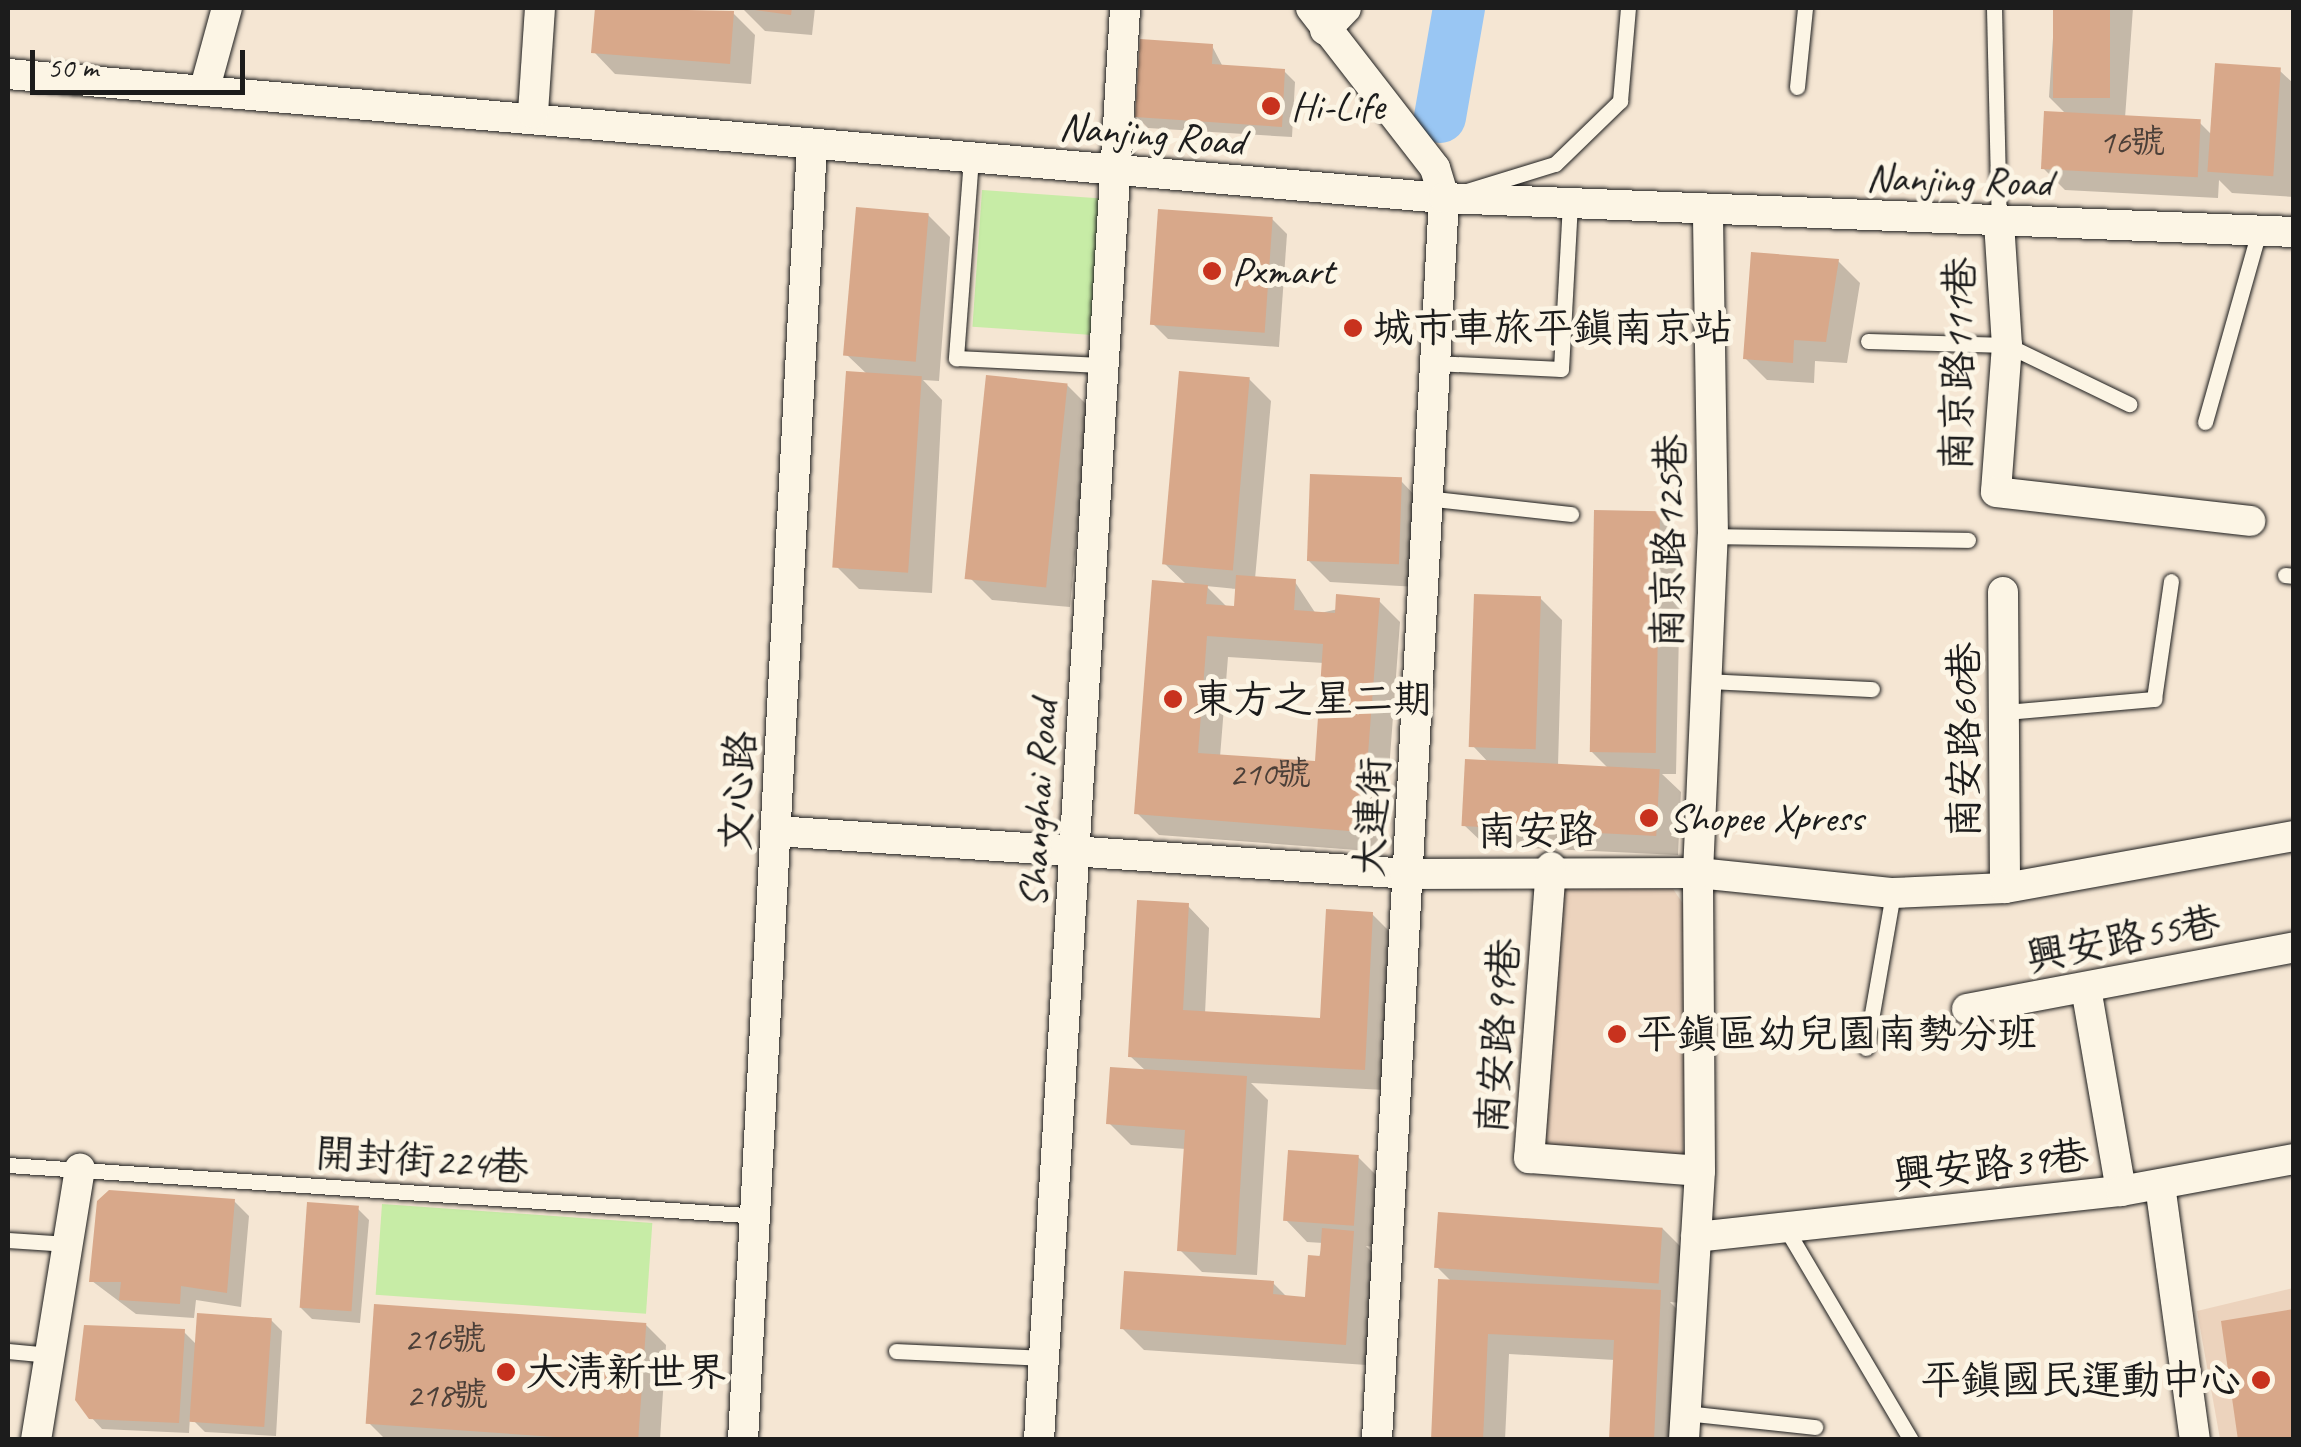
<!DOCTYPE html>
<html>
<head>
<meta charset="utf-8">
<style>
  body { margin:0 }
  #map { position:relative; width:2301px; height:1447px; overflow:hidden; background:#f5e6d3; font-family:Caveat,"LXGW WenKai TC",sans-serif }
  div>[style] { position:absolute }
  .built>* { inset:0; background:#ecd3bd }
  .green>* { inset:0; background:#c7eca6; transform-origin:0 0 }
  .shadow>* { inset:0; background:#0003 }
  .river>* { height:52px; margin:-26px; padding:0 26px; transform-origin:26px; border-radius:26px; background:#99c6f3 }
  .building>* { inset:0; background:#d8a88a; transform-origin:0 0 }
  .roads { filter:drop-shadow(0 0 2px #1c1c1c) drop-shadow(0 0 2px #1c1c1c) }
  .service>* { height:15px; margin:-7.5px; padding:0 7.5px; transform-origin:7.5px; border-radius:7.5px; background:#fcf5e5 }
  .minor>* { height:30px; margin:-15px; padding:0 15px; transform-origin:15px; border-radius:15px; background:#fcf5e5 }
  .dots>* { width:28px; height:28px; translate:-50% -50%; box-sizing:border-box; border:5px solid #fcf5e5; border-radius:50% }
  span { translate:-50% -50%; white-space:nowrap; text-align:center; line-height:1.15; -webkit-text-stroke:10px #fcf5e5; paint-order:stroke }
  .number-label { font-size:35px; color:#4b3f38 }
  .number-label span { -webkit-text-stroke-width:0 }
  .poi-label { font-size:40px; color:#1c1c1c }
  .left { translate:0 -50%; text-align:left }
  .right { translate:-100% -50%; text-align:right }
  .street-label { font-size:40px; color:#1c1c1c }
  .frame { position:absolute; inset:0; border:10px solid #1c1c1c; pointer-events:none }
  .scale { position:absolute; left:30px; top:50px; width:215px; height:45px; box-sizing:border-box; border:5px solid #1c1c1c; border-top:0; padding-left:12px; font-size:30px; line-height:35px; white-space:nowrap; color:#1c1c1c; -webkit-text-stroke:8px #fcf5e5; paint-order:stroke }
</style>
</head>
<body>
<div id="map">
  <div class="built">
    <div style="clip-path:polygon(1557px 887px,1673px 889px,1688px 911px,1683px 1157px,1541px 1156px)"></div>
    <div style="clip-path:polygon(2293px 1288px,2293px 1439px,2220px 1439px,2197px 1311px)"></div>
  </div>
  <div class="green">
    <div style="left:982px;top:190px;width:131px;height:137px;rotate:4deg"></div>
    <div style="left:382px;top:1204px;width:271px;height:91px;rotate:4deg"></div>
  </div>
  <div class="shadow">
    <div style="clip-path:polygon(597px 8px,733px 13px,755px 35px,751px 84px,615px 74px,594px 52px)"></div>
    <div style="clip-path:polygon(815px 8px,812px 35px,765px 31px,743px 9px)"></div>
    <div style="clip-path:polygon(2055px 8px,2133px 8px,2125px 118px,2199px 122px,2213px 136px,2280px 71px,2294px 84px,2294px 197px,2232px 193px,2219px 180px,2218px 198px,2065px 190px,2043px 168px,2067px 115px,2049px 97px)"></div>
    <div style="clip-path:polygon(1212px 46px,1223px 67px,1284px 71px,1295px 82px,1292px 137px,1148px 128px,1137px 117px)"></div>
    <div style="clip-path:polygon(928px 215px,950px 237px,939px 381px,923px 380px,942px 400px,932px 593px,859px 589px,837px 567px,868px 375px,847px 355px)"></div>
    <div style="clip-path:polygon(1272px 219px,1287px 234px,1279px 347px,1168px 339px,1153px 324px)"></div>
    <div style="clip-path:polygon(1838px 261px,1860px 283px,1847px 363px,1815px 361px,1814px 383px,1767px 380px,1745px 358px)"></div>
    <div style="clip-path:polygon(evenodd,1249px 379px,1271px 401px,1255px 579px,1295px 582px,1316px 614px,1378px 600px,1400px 622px,1383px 852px,1159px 835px,1137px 813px,1187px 585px,1164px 563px,1249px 379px,1206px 586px,1237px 589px,1236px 609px,1228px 608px,1206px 586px,1249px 379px,1228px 657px,1324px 663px,1317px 764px,1220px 757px,1228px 657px)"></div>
    <div style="clip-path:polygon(1067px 385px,1089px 407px,1070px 607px,992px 600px,970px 578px)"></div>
    <div style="clip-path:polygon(1401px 481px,1422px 503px,1418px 587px,1330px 582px,1308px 560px)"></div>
    <div style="clip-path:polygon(1659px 513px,1681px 535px,1676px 774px,1662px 774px,1681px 792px,1678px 855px,1486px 846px,1464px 825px,1489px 763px,1473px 746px,1540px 598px,1562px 620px,1558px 766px,1608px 768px,1591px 751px)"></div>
    <div style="clip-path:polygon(1188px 906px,1209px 928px,1205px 1014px,1322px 1021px,1372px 914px,1394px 936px,1385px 1090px,1251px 1083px,1268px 1100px,1257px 1275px,1202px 1272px,1180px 1250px,1186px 1149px,1131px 1145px,1109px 1123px,1147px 1072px,1130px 1056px)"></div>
    <div style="clip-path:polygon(1358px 1157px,1380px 1179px,1375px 1247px,1366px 1246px,1375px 1255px,1367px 1365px,1144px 1350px,1122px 1328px,1273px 1283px,1288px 1298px,1307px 1300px,1323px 1243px,1307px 1242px,1286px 1220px)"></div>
    <div style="clip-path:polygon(234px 1201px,249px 1216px,241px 1307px,196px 1300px,194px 1318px,136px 1314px,92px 1281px)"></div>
    <div style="clip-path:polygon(358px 1209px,369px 1220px,360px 1323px,312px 1319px,301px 1308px)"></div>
    <div style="clip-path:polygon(1662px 1228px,1684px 1250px,1681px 1303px,1670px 1302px,1682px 1314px,1676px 1440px,1611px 1440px,1615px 1360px,1509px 1354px,1505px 1440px,1433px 1440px,1452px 1282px,1437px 1267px)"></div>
    <div style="clip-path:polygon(271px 1320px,282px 1331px,276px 1436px,205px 1432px,190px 1417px,189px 1433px,102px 1429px,91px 1417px,184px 1332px,198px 1346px)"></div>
    <div style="clip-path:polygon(644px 1323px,666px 1345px,660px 1440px,386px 1440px,369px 1423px)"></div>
  </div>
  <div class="river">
    <div style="left:1440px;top:117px;width:111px;rotate:-80.1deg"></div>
  </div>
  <div class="building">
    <div style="clip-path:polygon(595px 8px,734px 11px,730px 64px,591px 53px)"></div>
    <div style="clip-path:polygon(739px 8px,792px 8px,791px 15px)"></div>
    <div style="left:2053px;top:8px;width:57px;height:90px"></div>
    <div style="clip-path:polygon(1140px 39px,1213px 44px,1212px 64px,1285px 69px,1282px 127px,1135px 117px)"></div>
    <div style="left:2215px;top:63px;width:66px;height:109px;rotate:4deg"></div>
    <div style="left:2044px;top:111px;width:157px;height:58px;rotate:3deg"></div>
    <div style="left:856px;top:207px;width:73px;height:149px;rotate:5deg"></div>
    <div style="left:1158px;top:209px;width:115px;height:116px;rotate:4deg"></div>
    <div style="clip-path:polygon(1751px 252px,1839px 259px,1826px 342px,1794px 340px,1793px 363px,1743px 359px)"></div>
    <div style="left:846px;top:371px;width:76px;height:197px;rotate:4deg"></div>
    <div style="left:1179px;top:371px;width:71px;height:194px;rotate:5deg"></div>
    <div style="left:986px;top:375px;width:82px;height:205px;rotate:6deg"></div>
    <div style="left:1310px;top:474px;width:92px;height:87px;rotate:2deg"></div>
    <div style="left:1594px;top:510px;width:66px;height:242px;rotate:1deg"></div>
    <div style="clip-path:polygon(evenodd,1236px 575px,1296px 579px,1294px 610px,1335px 613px,1336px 594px,1380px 598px,1362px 832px,1134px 814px,1152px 580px,1208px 585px,1206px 604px,1234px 606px,1236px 575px,1207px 636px,1323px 644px,1315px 761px,1198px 753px,1207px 636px)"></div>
    <div style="left:1474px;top:594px;width:67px;height:153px;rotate:2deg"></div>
    <div style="left:1465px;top:759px;width:195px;height:67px;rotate:3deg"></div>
    <div style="clip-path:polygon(1137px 900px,1189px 903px,1183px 1010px,1320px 1018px,1326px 909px,1373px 912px,1365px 1070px,1128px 1057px)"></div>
    <div style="clip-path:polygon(1110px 1067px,1247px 1076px,1236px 1255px,1177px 1251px,1185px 1130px,1106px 1124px)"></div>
    <div style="left:1288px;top:1150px;width:71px;height:71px;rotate:4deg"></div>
    <div style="clip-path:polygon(109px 1190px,235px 1199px,227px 1293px,181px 1286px,180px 1304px,119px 1300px,121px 1282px,89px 1282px,97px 1201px)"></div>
    <div style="left:307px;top:1202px;width:52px;height:106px;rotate:4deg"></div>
    <div style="left:1438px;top:1212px;width:225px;height:56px;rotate:4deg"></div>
    <div style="clip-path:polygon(1322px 1228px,1354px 1231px,1346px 1345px,1120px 1329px,1124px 1271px,1274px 1281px,1273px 1294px,1305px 1297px,1308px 1255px,1320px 1256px)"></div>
    <div style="clip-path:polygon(1438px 1279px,1661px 1290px,1654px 1440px,1609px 1440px,1614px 1340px,1488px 1334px,1483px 1440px,1431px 1440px)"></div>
    <div style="left:374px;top:1304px;width:273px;height:120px;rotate:4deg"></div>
    <div style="clip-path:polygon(2294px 1309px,2294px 1440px,2238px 1440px,2221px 1321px)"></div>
    <div style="left:197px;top:1313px;width:75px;height:109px;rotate:4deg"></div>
    <div style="clip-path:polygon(84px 1325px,185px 1329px,179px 1423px,89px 1419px,75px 1400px)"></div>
  </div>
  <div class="roads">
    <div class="service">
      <div style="left:1994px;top:8px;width:214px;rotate:88.7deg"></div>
      <div style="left:1797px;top:87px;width:79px;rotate:-84.2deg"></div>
      <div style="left:971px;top:158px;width:201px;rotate:94.3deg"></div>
      <div style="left:956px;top:358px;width:145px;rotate:2.8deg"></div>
      <div style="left:1467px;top:191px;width:92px;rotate:-17.1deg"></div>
      <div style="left:1555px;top:164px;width:91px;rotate:-44.1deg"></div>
      <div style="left:1620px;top:101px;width:93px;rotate:-85.1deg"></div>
      <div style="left:1868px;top:341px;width:139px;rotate:1.6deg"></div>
      <div style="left:2007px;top:345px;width:136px;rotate:25.8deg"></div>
      <div style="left:1434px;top:363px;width:127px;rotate:2.7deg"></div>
      <div style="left:1561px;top:369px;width:164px;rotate:-86.9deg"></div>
      <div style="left:2205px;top:422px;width:198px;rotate:-74.2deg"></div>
      <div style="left:1426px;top:498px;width:146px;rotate:6.3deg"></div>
      <div style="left:1713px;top:536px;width:255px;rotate:0.9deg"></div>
      <div style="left:2285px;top:575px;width:9px;rotate:6deg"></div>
      <div style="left:1707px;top:681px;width:165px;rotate:2.8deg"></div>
      <div style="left:2005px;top:712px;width:150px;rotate:-5deg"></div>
      <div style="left:2154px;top:699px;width:119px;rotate:-81.8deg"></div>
      <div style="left:1866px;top:1048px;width:157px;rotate:-80.1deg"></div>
      <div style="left:8px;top:1165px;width:754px;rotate:3.88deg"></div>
      <div style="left:1785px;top:1227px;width:247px;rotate:59.4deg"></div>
      <div style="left:8px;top:1240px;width:60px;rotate:3.8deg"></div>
      <div style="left:8px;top:1351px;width:42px;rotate:5.4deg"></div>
      <div style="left:896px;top:1351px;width:148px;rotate:2.7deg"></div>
      <div style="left:1686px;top:1413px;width:130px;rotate:6.2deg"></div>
    </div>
    <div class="minor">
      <div style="left:1311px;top:8px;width:202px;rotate:52.2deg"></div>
      <div style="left:1435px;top:168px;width:31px;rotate:73deg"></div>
      <div style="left:1444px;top:198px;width:1244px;rotate:93.09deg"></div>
      <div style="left:1325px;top:30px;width:30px;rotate:-46deg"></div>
      <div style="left:8px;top:74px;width:1441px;rotate:4.94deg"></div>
      <div style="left:1444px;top:198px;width:851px;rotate:2.29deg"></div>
      <div style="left:206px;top:84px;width:79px;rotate:-74.6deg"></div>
      <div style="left:533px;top:113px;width:105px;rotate:-86.2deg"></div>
      <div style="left:1999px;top:222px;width:123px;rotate:86.3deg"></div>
      <div style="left:2007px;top:345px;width:147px;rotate:94.3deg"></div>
      <div style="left:1996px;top:492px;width:256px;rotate:6.5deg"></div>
      <div style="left:2003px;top:592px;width:296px;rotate:89.6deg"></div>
      <div style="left:776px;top:831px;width:635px;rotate:3.88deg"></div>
      <div style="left:1410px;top:874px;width:288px;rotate:-0.2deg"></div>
      <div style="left:1698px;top:873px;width:196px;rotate:5.9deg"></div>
      <div style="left:1893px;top:893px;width:112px;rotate:-2.6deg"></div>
      <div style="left:2005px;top:888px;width:294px;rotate:-10.2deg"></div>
      <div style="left:1551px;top:867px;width:292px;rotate:94.3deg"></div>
      <div style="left:1529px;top:1158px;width:171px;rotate:4.3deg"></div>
      <div style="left:2086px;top:988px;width:206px;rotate:80.2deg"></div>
      <div style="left:1967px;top:1009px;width:333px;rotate:-10.7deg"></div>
      <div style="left:2160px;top:1185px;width:257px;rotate:82.2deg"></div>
      <div style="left:1696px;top:1237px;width:427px;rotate:-6.2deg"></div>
      <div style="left:2121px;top:1191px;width:176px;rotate:-10.5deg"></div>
      <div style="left:36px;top:1440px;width:275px;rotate:-80.8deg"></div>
      <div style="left:743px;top:1440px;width:1296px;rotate:-86.95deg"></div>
      <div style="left:1039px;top:1440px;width:1435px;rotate:-86.56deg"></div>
      <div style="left:1684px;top:1440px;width:269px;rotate:-86.6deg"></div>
      <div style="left:1700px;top:1171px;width:298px;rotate:-90.4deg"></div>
      <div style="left:1698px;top:873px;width:337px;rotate:-87.5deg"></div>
      <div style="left:1713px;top:536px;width:325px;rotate:-90.9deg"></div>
    </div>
  </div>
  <div class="dots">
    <div style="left:1271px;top:106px;background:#c8321e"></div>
    <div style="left:1212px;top:271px;background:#c8321e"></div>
    <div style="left:1353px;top:328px;background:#c8321e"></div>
    <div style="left:1173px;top:699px;background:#c8321e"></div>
    <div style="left:1649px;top:818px;background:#c8321e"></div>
    <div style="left:1617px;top:1034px;background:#c8321e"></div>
    <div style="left:506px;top:1372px;background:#c8321e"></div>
    <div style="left:2261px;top:1380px;background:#c8321e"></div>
  </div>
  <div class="number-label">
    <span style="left:2132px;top:142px">16號</span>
    <span style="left:1270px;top:774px">210號</span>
    <span style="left:445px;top:1339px">216號</span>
    <span style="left:447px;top:1395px">218號</span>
  </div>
  <div class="poi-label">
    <span class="left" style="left:1291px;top:106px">Hi-Life</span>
    <span class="left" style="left:1232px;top:271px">Pxmart</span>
    <span class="left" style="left:1373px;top:328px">城市車旅平鎮南京站</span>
    <span class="left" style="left:1193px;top:699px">東方之星二期</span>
    <span class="left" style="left:1669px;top:818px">Shopee Xpress</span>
    <span class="left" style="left:1637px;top:1034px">平鎮區幼兒園南勢分班</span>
    <span class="left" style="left:526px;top:1372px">大清新世界</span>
    <span class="right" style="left:2241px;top:1380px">平鎮國民運動中心</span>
  </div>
  <div class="street-label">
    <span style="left:1152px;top:134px;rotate:5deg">Nanjing Road</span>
    <span style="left:1959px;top:180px;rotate:2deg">Nanjing Road</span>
    <span style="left:1958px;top:364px;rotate:-89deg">南京路111巷</span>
    <span style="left:1669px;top:541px;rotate:-89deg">南京路125巷</span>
    <span style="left:1964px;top:740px;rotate:-90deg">南安路60巷</span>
    <span style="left:738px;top:791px;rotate:-87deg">文心路</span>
    <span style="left:1038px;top:804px;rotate:-87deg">Shanghai Road</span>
    <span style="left:1372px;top:817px;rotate:-87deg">大連街</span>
    <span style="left:1537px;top:831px;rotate:-1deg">南安路</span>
    <span style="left:2123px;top:939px;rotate:-11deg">興安路55巷</span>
    <span style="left:1498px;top:1036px;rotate:-86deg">南安路99巷</span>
    <span style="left:422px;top:1160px;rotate:4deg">開封街224巷</span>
    <span style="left:1991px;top:1165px;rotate:-6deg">興安路39巷</span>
  </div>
  <div class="frame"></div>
  <div class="scale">50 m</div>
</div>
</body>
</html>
